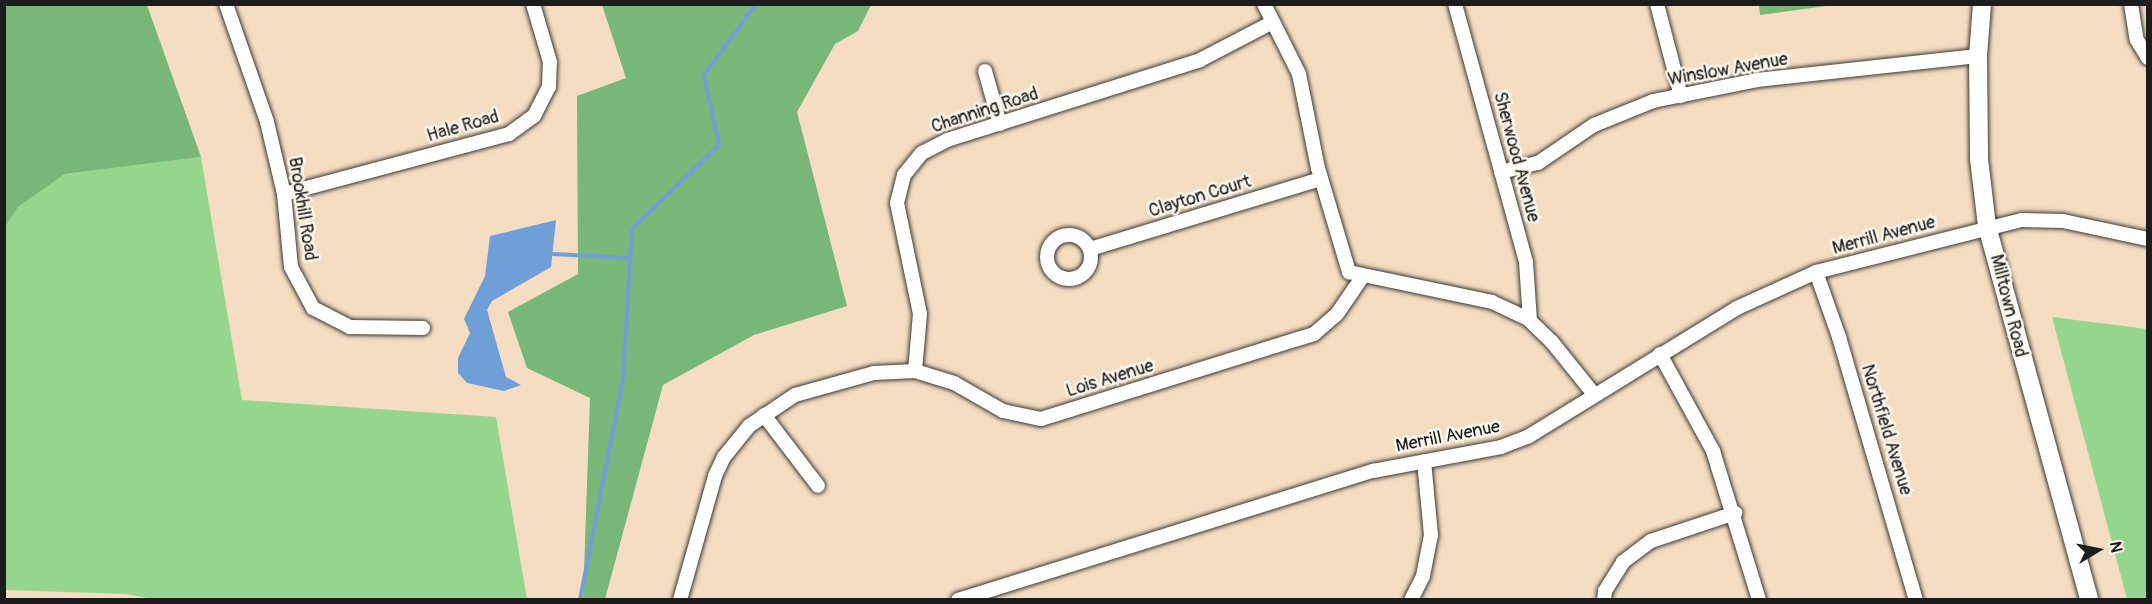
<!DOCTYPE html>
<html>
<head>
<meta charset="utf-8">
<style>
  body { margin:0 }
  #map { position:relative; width:2152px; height:604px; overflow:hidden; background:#f5ddc1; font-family:Pangolin,sans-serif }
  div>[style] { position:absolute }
  .green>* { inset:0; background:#94d68d }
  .forest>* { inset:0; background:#77b778 }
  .water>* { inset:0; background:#6f9fd8 }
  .stream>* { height:4px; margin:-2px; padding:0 2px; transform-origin:2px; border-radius:2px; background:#6f9fd8 }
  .roads { filter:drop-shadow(0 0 2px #3d3935) drop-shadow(0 0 2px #3d3935) }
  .minor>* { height:14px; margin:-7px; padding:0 7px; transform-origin:7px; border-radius:7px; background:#fff }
  .minor>.ring { margin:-7px; padding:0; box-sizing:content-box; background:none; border:14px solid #fff; border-radius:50% }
  .tertiary>* { height:18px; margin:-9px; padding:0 9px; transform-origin:9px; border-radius:9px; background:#fff }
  span { translate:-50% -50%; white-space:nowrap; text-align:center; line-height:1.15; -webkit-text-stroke:5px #fbf7ec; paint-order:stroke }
  .street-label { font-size:18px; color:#1c1c1c }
  .frame { position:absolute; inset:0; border:6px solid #1c1c1c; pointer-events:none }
  .north { position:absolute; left:2068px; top:520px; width:60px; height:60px; -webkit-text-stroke:4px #fbf7ec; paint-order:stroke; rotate:80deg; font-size:16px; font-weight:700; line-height:24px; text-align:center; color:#1c1c1c }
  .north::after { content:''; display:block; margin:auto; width:21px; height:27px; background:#1c1c1c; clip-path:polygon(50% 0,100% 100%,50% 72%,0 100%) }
</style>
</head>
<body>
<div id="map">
  <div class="green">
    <div style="clip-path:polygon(201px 157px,242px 400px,496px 417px,527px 599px,159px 600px,125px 594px,5px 590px,5px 227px,18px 207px,65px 174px)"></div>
    <div style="clip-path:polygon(2052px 317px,2147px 329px,2147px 599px,2127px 599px)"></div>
  </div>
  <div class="forest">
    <div style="clip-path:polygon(5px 4px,147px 5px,201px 157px,65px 174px,18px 207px,5px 227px)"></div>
    <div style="clip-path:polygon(602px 5px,871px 5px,858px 31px,835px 44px,797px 112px,847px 306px,754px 335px,663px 385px,605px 599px,583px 600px,590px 398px,527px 368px,508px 312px,578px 274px,577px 96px,626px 78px)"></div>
    <div style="clip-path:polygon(1759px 5px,1759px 4px,1834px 5px,1760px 15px)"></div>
  </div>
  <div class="water">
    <div style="clip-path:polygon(556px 220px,551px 267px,492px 301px,487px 310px,506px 377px,521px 385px,504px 391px,467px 383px,458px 373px,458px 358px,470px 333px,464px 319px,485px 276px,490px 236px)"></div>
  </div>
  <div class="stream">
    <div style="left:553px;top:254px;width:78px;rotate:2.9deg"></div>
    <div style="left:580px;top:600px;width:225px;rotate:-79deg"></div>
    <div style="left:623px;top:379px;width:150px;rotate:-86.6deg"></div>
    <div style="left:632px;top:229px;width:121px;rotate:-44deg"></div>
    <div style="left:719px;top:145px;width:72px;rotate:-102.1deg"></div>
    <div style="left:704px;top:75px;width:88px;rotate:-53.8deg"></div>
  </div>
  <div class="roads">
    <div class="minor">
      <div style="left:226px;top:4px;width:125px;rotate:70.8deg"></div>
      <div style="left:267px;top:122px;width:74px;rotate:76.7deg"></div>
      <div style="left:284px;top:194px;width:73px;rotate:84.5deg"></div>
      <div style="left:291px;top:267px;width:47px;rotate:61.8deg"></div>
      <div style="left:313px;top:308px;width:42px;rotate:27.2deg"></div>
      <div style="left:350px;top:327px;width:73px;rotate:0.8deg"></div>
      <div style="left:1264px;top:4px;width:78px;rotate:63.4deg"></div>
      <div style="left:1299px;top:74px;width:96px;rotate:78.6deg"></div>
      <div style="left:1318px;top:168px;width:109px;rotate:73.4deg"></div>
      <div style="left:1349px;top:272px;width:146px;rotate:11.8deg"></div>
      <div style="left:1492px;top:302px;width:38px;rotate:25deg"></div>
      <div style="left:1527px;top:318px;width:35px;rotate:44deg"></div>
      <div style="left:1552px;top:342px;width:65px;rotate:51.2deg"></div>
      <div style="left:1455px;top:4px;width:268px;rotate:74.6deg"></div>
      <div style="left:1526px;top:262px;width:58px;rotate:86.1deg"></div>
      <div style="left:1657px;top:4px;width:95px;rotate:75.4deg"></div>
      <div style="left:2131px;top:4px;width:36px;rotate:81deg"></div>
      <div style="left:2137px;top:40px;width:21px;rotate:59deg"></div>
      <div style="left:985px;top:71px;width:55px;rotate:74.2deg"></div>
      <div style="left:1501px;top:172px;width:38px;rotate:-14deg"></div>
      <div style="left:1538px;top:163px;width:68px;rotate:-34.2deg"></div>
      <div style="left:1594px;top:125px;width:64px;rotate:-22.1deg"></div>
      <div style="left:1653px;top:101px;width:106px;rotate:-11.4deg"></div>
      <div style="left:1757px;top:80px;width:222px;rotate:-6.2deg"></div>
      <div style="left:284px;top:194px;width:233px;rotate:-14.9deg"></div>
      <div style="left:509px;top:134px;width:31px;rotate:-36deg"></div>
      <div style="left:534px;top:116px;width:33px;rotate:-63deg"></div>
      <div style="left:549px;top:87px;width:25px;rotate:-88deg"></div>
      <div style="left:550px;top:62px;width:60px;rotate:-106.3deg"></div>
      <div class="ring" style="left:1047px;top:235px;width:30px;height:30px"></div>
      <div style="left:1090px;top:249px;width:241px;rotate:-16.9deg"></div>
      <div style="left:1816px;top:272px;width:69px;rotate:70.5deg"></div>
      <div style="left:1839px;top:337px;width:274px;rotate:73.7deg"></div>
      <div style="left:1660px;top:354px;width:111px;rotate:61.3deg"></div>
      <div style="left:1713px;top:451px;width:156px;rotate:72.8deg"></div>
      <div style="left:915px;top:371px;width:57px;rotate:-85deg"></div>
      <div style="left:920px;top:314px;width:113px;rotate:-101.7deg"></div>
      <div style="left:897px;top:203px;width:29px;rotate:-76deg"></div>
      <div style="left:904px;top:175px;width:28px;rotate:-51deg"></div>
      <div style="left:922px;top:153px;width:28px;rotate:-27deg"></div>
      <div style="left:947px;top:140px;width:265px;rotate:-17.5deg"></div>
      <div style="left:1200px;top:60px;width:82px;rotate:-27.5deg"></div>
      <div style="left:764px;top:415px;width:89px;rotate:52.7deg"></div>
      <div style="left:680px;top:600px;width:129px;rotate:-74.2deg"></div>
      <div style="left:715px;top:476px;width:21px;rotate:-65deg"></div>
      <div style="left:724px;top:457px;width:40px;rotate:-51deg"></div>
      <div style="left:749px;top:426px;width:55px;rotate:-34deg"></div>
      <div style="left:795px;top:395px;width:82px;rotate:-15.6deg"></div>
      <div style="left:874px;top:373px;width:41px;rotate:-2.8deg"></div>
      <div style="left:915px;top:371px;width:41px;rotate:17.1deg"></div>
      <div style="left:954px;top:383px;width:56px;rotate:29.7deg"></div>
      <div style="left:1003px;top:411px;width:39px;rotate:12deg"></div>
      <div style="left:1041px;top:419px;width:286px;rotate:-17.3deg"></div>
      <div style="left:1314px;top:334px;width:30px;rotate:-41deg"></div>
      <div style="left:1337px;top:314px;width:46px;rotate:-55.6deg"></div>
      <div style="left:958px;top:600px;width:435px;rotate:-17.3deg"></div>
      <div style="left:1373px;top:471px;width:130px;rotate:-10.6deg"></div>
      <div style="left:1501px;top:447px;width:30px;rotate:-21deg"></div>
      <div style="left:1529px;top:436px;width:244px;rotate:-31.6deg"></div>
      <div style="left:1737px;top:308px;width:87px;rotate:-24.5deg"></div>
      <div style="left:1816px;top:272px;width:212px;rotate:-14.2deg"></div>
      <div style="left:2022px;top:220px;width:41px;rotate:1.4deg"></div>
      <div style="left:2063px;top:221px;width:87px;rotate:12deg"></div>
      <div style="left:1411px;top:600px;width:27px;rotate:-63deg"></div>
      <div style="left:1423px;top:576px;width:42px;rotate:-79deg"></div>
      <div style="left:1431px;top:535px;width:74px;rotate:-95.4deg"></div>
      <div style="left:1604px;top:600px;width:9px;rotate:-84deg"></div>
      <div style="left:1605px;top:591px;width:34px;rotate:-58deg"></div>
      <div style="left:1623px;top:562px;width:35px;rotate:-37deg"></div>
      <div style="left:1651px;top:541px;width:89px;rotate:-18.4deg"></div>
    </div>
    <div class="tertiary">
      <div style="left:1982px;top:4px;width:52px;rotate:94.4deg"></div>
      <div style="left:1978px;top:56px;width:103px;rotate:89.4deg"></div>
      <div style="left:1979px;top:159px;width:67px;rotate:83.2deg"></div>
      <div style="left:1987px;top:226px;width:388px;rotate:74.7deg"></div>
    </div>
  </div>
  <div class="street-label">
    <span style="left:1728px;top:70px;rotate:-10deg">Winslow Avenue</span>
    <span style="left:985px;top:111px;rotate:-18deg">Channing Road</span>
    <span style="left:463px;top:127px;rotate:-16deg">Hale Road</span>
    <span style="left:1516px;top:157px;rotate:75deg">Sherwood Avenue</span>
    <span style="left:1200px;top:197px;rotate:-17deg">Clayton Court</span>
    <span style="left:302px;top:209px;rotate:81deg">Brookhill Road</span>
    <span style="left:1884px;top:236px;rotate:-15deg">Merrill Avenue</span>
    <span style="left:2008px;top:306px;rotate:76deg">Milltown Road</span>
    <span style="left:1110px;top:379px;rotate:-17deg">Lois Avenue</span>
    <span style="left:1886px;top:430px;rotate:73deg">Northfield Avenue</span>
    <span style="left:1448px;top:437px;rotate:-11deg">Merrill Avenue</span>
  </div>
  <div class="frame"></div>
  <div class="north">N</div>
</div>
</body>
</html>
